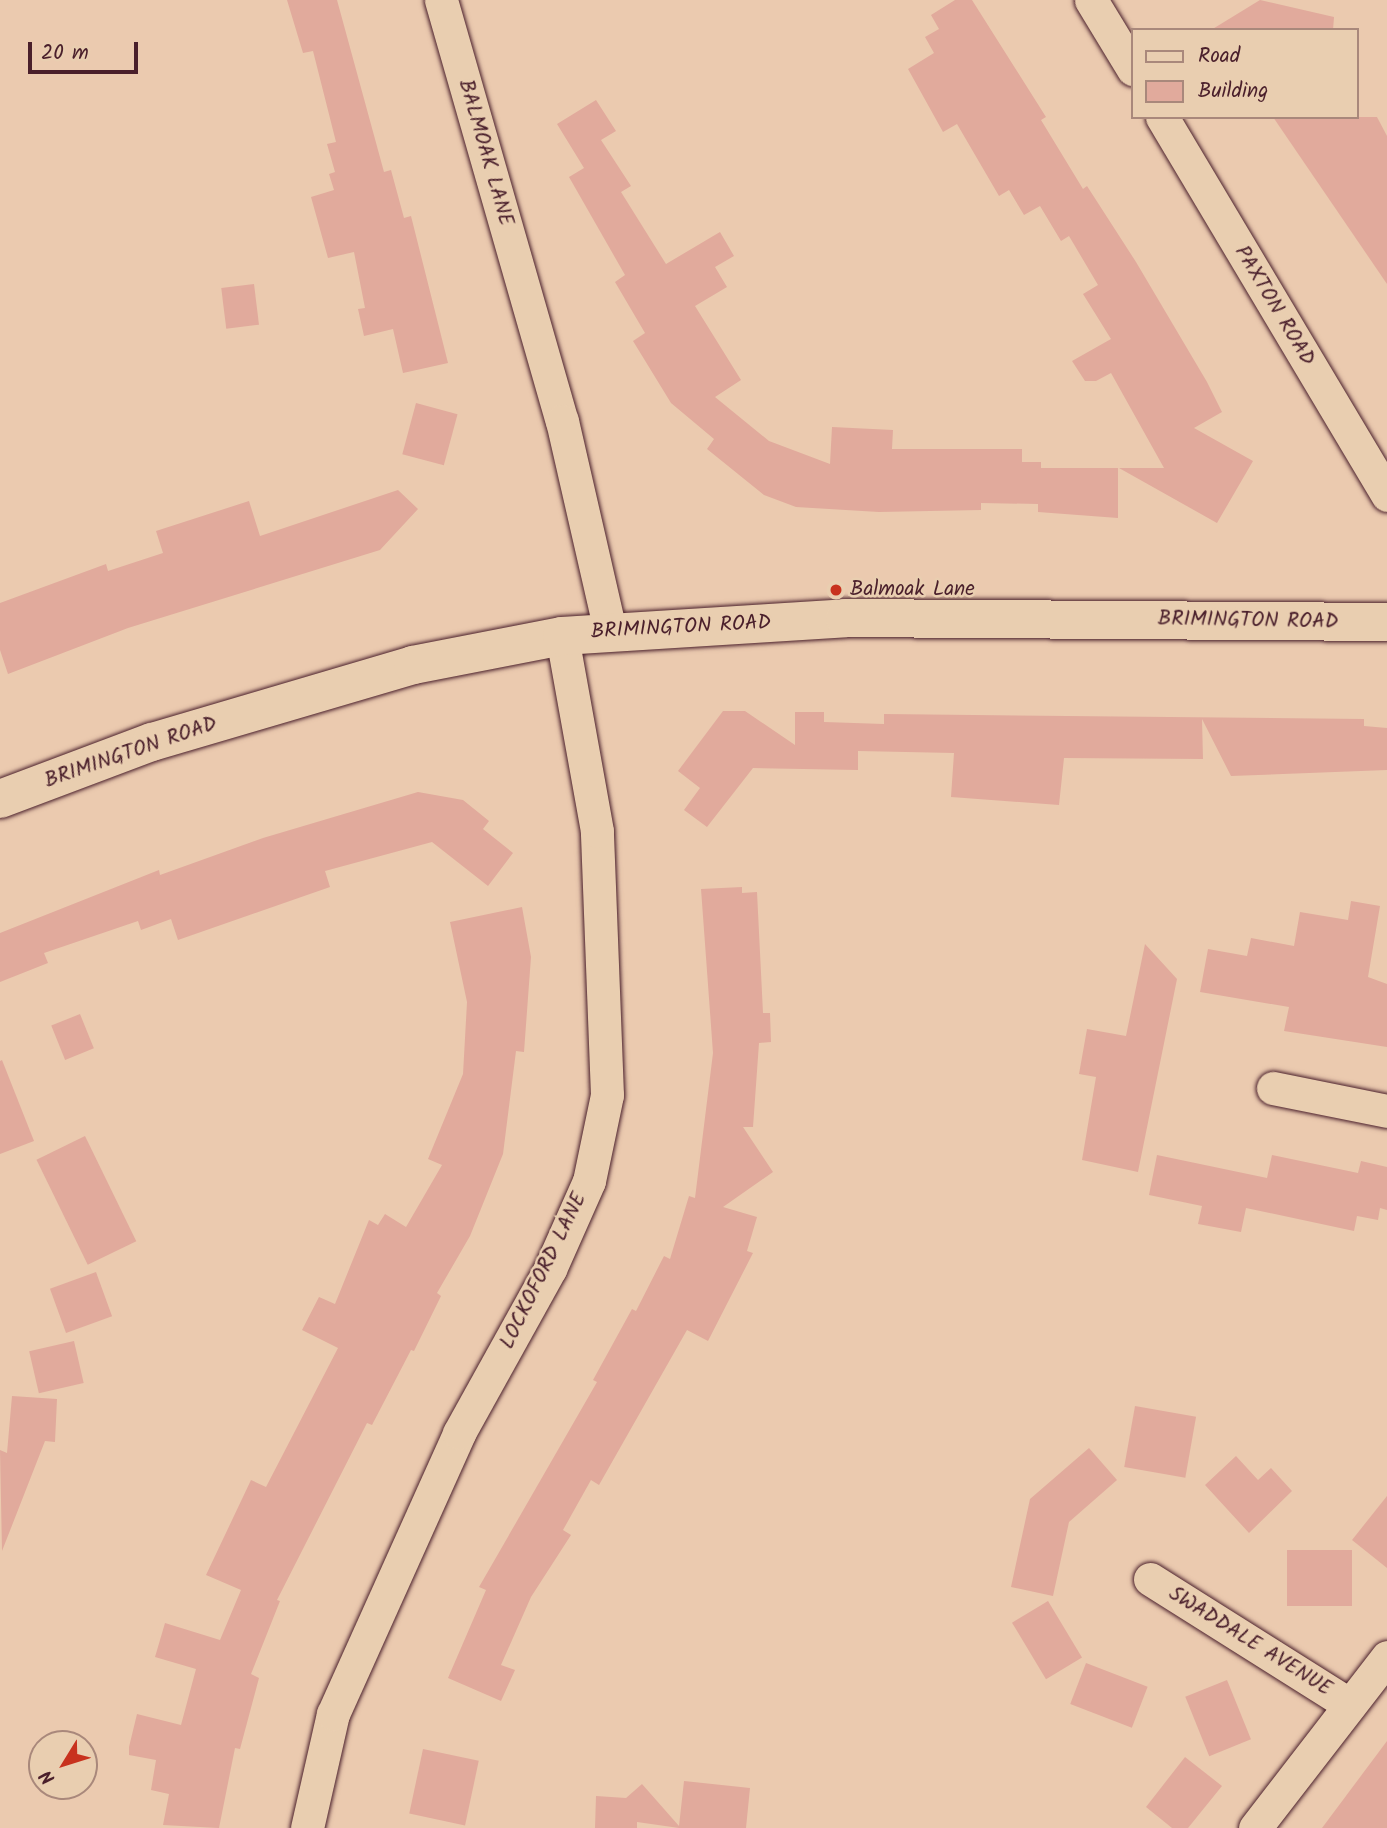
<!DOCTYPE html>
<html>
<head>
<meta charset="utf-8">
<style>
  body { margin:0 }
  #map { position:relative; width:1387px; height:1828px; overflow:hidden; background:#ebcaaf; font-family:Kalam,sans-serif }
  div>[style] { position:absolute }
  .building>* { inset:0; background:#e1aa9c; transform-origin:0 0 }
  .roads { filter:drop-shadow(0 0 2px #4a1f2b) drop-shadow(0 0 2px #4a1f2b) }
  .street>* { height:33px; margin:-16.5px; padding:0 16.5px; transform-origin:16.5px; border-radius:16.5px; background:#e9ceb0 }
  .secondary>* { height:38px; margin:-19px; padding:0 19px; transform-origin:19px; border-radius:19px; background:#e9ceb0 }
  .dots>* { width:19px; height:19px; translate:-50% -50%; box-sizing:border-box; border:4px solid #e9ceb0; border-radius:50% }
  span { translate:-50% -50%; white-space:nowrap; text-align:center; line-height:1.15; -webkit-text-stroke:5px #e9ceb0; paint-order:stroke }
  .street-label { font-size:21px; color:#4a1f2b }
  .poi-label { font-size:21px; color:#4a1f2b }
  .left { translate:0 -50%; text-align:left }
  .legend { position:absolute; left:1131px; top:28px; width:228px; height:91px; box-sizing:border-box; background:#e9ceb0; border:2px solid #a9887b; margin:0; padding:9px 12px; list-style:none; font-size:21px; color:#4a1f2b }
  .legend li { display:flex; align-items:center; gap:14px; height:35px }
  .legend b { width:35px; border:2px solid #a9887b }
  .north { position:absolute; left:28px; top:1730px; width:70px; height:70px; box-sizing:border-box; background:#e9ceb0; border:2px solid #a9887b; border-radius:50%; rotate:232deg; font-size:19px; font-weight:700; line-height:28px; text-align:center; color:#4a1f2b }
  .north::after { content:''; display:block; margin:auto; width:24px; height:32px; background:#c8321e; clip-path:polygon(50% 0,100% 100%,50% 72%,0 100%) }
  .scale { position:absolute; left:28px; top:42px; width:110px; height:32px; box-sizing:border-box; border:4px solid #4a1f2b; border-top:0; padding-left:9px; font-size:21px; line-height:24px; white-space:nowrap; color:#4a1f2b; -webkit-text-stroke:5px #e9ceb0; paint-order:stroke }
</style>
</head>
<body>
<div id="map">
  <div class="building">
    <div style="clip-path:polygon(287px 0,337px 0,384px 172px,391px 170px,404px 218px,411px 216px,448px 363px,403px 373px,393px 329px,364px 336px,358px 309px,365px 308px,354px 252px,328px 258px,311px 197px,334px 190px,329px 174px,335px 172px,327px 144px,336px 142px,313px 51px,303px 53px)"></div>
    <div style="clip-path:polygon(955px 0,972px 0,1046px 117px,1041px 120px,1083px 189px,1087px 186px,1136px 262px,1207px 382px,1222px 412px,1194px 428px,1253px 461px,1217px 523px,1119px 468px,1164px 468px,1111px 373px,1096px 381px,1085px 381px,1072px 361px,1111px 339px,1083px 294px,1098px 285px,1069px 236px,1061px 241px,1040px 206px,1024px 215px,1009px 190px,999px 196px,957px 124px,943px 132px,908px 69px,934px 53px,925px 37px,939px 29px,931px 15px)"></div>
    <div style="clip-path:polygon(1260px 0,1334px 17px,1333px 30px,1211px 30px)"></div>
    <div style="clip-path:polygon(596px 100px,616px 131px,601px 140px,631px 186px,621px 192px,666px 264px,720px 232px,734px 256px,715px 267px,727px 287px,695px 306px,741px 380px,715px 397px,769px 441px,830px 464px,832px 427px,893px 430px,892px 449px,1022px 449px,1022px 462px,1041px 462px,1041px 468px,1118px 468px,1118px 518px,1038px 512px,1038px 504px,981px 503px,981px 510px,879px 512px,796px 507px,764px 495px,707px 449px,714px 439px,671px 403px,633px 341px,645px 333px,615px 282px,625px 275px,569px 177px,584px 168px,557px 124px)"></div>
    <div style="clip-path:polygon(1273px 117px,1377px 117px,1387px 136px,1387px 284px)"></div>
    <div style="left:254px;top:284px;width:41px;height:33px;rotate:83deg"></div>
    <div style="left:416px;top:403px;width:43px;height:53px;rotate:15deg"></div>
    <div style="clip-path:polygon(398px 490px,418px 509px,380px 550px,128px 628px,8px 674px,0 650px,0 603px,106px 564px,108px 571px,163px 553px,156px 531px,249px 501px,260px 536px)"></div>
    <div style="clip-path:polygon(723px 711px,745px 711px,795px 745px,795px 712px,824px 712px,824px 722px,884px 724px,884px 714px,1364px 719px,1364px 726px,1387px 728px,1387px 770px,1231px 776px,1202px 719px,1203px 759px,1064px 758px,1059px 805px,951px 797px,954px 753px,858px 751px,858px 770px,753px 768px,707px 827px,684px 810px,700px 788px,678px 771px)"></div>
    <div style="clip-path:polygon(418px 792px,463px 800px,489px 821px,483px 829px,513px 853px,488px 886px,432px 842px,325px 871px,330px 887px,178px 940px,171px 919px,141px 930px,138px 921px,44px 953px,48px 963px,0 982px,0 933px,159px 870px,160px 875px,263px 838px)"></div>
    <div style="clip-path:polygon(742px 887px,742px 893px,757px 892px,763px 1013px,770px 1013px,771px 1042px,759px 1043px,753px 1127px,743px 1127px,773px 1172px,723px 1207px,757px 1217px,747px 1251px,753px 1253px,708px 1341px,687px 1330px,599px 1485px,591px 1480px,563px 1530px,571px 1535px,531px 1597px,501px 1665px,515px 1670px,501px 1701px,448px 1678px,486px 1590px,479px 1587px,597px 1382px,593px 1380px,632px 1309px,636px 1311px,664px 1256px,670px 1259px,689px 1196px,695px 1198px,713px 1053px,701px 889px)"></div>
    <div style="clip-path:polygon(1351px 901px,1380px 906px,1368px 977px,1387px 984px,1387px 1047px,1284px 1031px,1289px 1007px,1200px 992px,1208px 949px,1247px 956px,1251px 938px,1294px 946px,1300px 912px,1348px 920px)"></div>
    <div style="clip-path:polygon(522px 907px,531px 957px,524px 1052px,516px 1051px,503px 1154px,470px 1236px,437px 1293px,441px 1296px,414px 1351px,411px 1350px,372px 1425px,367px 1423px,277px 1600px,280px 1601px,251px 1674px,259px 1678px,240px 1749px,235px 1748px,219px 1828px,163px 1825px,169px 1794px,151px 1790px,156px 1760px,129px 1755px,129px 1747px,137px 1714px,181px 1725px,196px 1669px,155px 1657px,165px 1623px,220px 1640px,241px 1590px,206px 1575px,251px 1480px,266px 1487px,338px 1348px,302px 1330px,319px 1297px,335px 1304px,369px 1220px,378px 1225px,385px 1214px,406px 1227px,442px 1165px,428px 1159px,463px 1074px,467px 1002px,450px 922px)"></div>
    <div style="clip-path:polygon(1145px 944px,1177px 979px,1138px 1172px,1082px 1160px,1096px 1077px,1079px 1074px,1087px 1029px,1126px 1036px)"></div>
    <div style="left:80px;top:1014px;width:37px;height:31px;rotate:68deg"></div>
    <div style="clip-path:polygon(2px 1060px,34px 1141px,0 1154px,0 1061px)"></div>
    <div style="left:85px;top:1136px;width:117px;height:54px;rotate:64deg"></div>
    <div style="clip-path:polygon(1157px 1155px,1267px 1178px,1272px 1155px,1358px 1173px,1361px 1161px,1387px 1167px,1387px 1210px,1380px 1208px,1378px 1220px,1357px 1216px,1354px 1231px,1246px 1208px,1241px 1232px,1198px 1224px,1202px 1206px,1149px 1195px)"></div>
    <div style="left:96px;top:1272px;width:47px;height:49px;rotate:70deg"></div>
    <div style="left:74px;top:1341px;width:43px;height:46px;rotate:77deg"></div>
    <div style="clip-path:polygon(12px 1396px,57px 1399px,55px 1442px,45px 1441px,2px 1551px,0 1450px,7px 1453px)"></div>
    <div style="left:1135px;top:1406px;width:62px;height:62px;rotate:10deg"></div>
    <div style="clip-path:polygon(1089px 1448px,1117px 1480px,1069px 1522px,1053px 1596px,1011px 1587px,1030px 1499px)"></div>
    <div style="clip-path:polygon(1236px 1456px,1258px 1480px,1271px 1468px,1292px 1491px,1249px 1533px,1205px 1485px)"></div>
    <div style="clip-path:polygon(1387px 1496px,1387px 1568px,1352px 1540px)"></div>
    <div style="left:1287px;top:1550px;width:65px;height:56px"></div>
    <div style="left:1048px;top:1601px;width:66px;height:42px;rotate:59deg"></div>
    <div style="left:1086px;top:1663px;width:66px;height:44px;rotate:21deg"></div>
    <div style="left:1227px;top:1680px;width:64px;height:45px;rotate:68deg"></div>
    <div style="clip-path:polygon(1387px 1741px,1387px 1828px,1322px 1828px)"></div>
    <div style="left:423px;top:1749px;width:57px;height:66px;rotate:12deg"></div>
    <div style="clip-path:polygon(1185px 1757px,1222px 1786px,1188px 1828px,1172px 1828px,1146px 1807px)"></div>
    <div style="clip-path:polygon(684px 1781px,750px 1788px,746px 1828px,679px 1828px,637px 1822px,637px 1828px,595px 1828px,596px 1796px,626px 1798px,642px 1784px,679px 1826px)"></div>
  </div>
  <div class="roads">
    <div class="street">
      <div style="left:441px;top:0;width:438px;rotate:74deg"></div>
      <div style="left:562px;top:421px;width:215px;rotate:77.1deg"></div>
      <div style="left:1091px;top:0;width:81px;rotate:58.7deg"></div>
      <div style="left:1162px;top:117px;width:440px;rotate:59.2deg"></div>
      <div style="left:1273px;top:1088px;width:116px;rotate:11.4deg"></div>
      <div style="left:1150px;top:1579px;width:236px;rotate:32.2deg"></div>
      <div style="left:307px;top:1828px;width:117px;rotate:-77.2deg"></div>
      <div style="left:333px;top:1714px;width:308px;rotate:-65.8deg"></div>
      <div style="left:459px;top:1433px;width:188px;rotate:-61deg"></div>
      <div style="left:550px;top:1269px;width:96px;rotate:-66.1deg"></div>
      <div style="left:589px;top:1181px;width:88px;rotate:-78.2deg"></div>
      <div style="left:607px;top:1095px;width:264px;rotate:-92.2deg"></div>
      <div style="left:597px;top:831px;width:198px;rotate:-100.2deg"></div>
      <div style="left:1255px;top:1828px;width:216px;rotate:-52.3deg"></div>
    </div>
    <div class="secondary">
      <div style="left:0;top:799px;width:162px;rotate:-20.6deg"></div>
      <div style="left:152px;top:742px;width:272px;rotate:-16.4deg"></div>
      <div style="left:413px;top:665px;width:152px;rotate:-11deg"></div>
      <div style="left:562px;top:636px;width:284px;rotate:-3.6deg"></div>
      <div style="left:845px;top:618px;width:542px;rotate:0.42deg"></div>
    </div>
  </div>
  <div class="dots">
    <div style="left:836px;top:590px;background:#c8321e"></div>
  </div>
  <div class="street-label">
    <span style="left:485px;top:153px;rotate:74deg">BALMOAK LANE</span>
    <span style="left:1274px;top:306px;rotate:59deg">PAXTON ROAD</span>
    <span style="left:1248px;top:621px;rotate:1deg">BRIMINGTON ROAD</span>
    <span style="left:681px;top:628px;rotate:-3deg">BRIMINGTON ROAD</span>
    <span style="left:131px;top:753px;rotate:-19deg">BRIMINGTON ROAD</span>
    <span style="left:544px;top:1271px;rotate:-64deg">LOCKOFORD LANE</span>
    <span style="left:1250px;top:1642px;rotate:32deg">SWADDALE AVENUE</span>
  </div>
  <div class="poi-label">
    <span class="left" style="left:850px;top:590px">Balmoak Lane</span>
  </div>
  <ul class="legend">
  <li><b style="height:9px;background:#e9ceb0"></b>Road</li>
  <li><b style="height:19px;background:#e1aa9c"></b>Building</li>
  </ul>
  <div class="north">N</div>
  <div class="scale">20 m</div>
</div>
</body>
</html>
